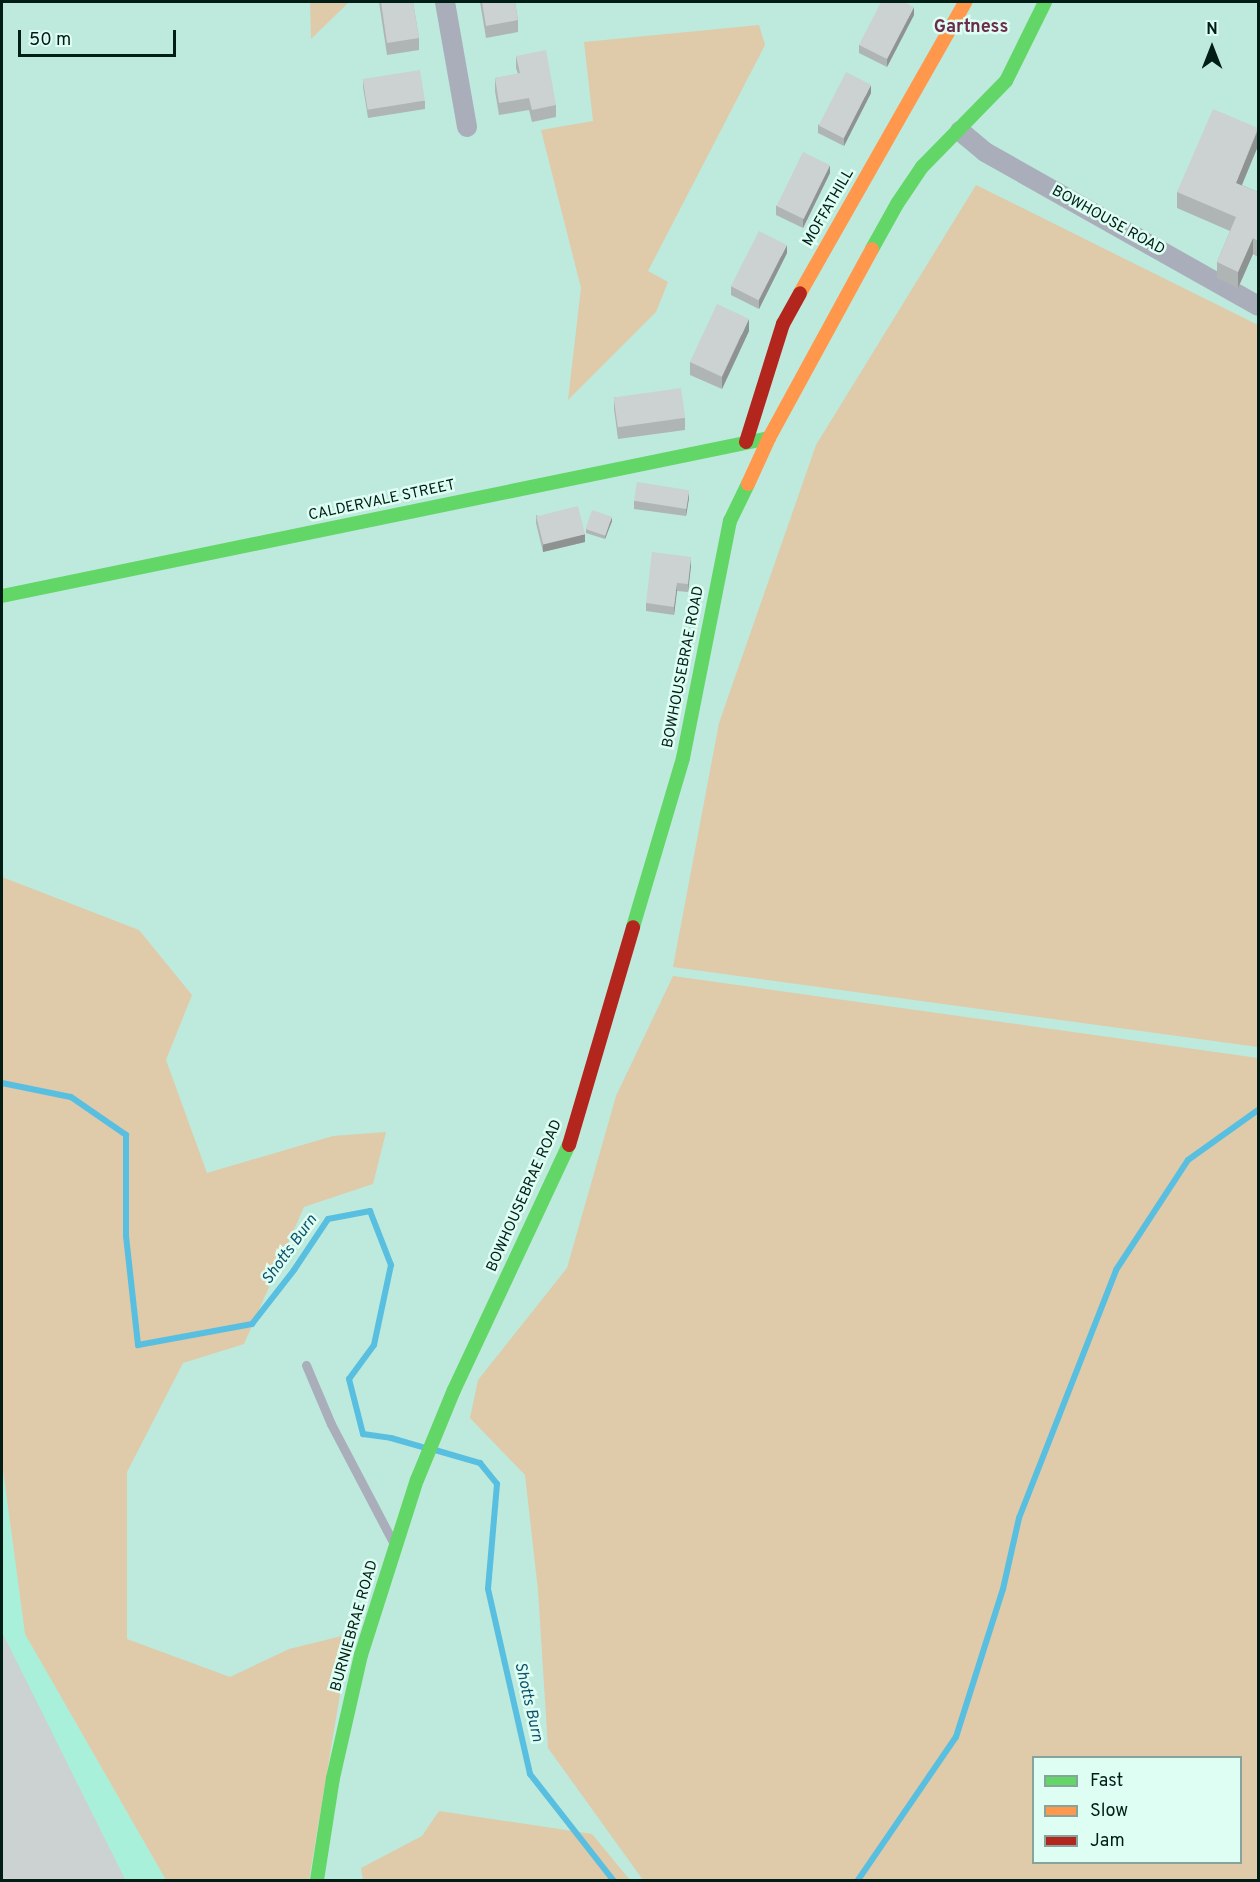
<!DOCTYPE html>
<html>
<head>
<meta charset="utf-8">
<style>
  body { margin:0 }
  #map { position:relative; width:1260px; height:1882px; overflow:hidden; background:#bdeadc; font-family:Overpass,sans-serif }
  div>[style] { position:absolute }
  .built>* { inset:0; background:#a9f0da }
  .green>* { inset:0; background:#dfcaaa }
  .stream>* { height:6px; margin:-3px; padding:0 3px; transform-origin:3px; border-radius:3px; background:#58bfe0 }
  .lane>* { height:9px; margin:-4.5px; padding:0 4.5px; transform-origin:4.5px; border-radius:4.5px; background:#aaaebb }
  .street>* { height:20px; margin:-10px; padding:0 10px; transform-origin:10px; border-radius:10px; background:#aaaebb }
  .fast>* { height:14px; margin:-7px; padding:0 7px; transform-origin:7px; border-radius:7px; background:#63d668 }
  .slow>* { height:14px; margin:-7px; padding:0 7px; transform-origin:7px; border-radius:7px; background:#ff974d }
  .jam>* { height:14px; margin:-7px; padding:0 7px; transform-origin:7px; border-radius:7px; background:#b3261e }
  .wall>* { inset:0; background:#afb5b4 }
  .shaded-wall>* { inset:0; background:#8e9392 }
  .building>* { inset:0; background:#cbd2d1; transform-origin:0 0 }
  span { translate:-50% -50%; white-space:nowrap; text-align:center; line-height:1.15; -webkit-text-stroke:5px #dffef3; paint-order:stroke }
  .street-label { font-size:15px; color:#001e16 }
  .water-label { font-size:16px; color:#0f516d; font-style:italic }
  .quarter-label { font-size:18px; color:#6c2b4a; font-weight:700 }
  .frame { position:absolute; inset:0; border:3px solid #001e16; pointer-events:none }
  .legend { position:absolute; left:1032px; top:1756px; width:210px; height:108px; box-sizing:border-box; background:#dffef3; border:2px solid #86a49b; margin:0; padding:8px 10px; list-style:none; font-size:18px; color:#001e16 }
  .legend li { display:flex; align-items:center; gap:12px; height:30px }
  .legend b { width:30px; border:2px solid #86a49b }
  .north { position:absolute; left:1182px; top:18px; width:60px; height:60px; -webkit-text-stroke:4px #dffef3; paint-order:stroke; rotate:0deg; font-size:16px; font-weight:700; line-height:24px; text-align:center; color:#001e16 }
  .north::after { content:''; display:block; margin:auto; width:21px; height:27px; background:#001e16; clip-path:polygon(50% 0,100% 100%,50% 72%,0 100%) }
  .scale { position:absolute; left:18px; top:30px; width:158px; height:27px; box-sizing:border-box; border:3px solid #001e16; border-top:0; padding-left:8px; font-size:18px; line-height:21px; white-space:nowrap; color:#001e16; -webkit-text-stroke:4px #dffef3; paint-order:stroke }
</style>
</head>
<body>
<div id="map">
  <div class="built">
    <div style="clip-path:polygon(2px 1462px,25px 1634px,166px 1880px,2px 1880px)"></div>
  </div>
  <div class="green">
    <div style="clip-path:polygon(310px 2px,349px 2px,311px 39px)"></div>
    <div style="clip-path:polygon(759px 25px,765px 45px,648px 271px,668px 282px,656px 312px,568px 400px,581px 288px,541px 130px,593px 121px,584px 42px)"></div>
    <div style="clip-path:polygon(976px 185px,1258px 325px,1258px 1047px,673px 967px,719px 723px,816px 445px)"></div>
    <div style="clip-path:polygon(2px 877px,139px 930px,192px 995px,166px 1060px,207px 1173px,333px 1136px,386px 1132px,373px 1184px,304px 1207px,244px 1344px,183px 1363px,127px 1472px,127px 1639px,230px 1677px,289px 1649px,350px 1634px,309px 1880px,166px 1880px,25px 1634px,2px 1462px)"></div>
    <div style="clip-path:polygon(evenodd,673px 976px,1258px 1058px,1258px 1880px,643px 1880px,548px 1748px,538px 1590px,525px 1475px,470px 1418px,478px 1380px,567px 1268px,616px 1096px,673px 976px,1034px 1758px,1240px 1758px,1240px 1862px,1034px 1862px,1034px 1758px)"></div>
    <div style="clip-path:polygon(439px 1811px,592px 1834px,630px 1880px,363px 1880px,361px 1868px,422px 1836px)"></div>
  </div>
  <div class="stream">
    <div style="left:2px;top:1083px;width:70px;rotate:11.5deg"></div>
    <div style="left:71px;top:1097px;width:67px;rotate:34.6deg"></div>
    <div style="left:126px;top:1135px;width:101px;rotate:90deg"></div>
    <div style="left:126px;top:1236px;width:110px;rotate:83.7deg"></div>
    <div style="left:138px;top:1345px;width:116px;rotate:-10.4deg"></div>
    <div style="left:252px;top:1324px;width:68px;rotate:-52.1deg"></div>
    <div style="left:294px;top:1270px;width:61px;rotate:-56.3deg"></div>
    <div style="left:328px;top:1219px;width:43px;rotate:-10.8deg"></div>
    <div style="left:370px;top:1211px;width:58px;rotate:68.7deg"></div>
    <div style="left:391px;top:1265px;width:82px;rotate:102deg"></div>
    <div style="left:374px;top:1345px;width:42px;rotate:126.3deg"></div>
    <div style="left:349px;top:1379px;width:57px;rotate:75.7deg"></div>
    <div style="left:363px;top:1434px;width:28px;rotate:8deg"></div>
    <div style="left:391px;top:1438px;width:32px;rotate:16deg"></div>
    <div style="left:435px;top:1450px;width:47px;rotate:16.1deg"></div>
    <div style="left:480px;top:1463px;width:27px;rotate:51deg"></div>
    <div style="left:497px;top:1484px;width:105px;rotate:94.9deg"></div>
    <div style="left:488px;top:1589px;width:190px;rotate:77.2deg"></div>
    <div style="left:530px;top:1774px;width:135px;rotate:51.9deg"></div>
    <div style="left:858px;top:1880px;width:173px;rotate:-55.6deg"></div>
    <div style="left:956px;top:1737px;width:155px;rotate:-72.4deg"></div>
    <div style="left:1003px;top:1589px;width:73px;rotate:-77.3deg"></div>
    <div style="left:1019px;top:1518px;width:266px;rotate:-68.6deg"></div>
    <div style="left:1116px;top:1270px;width:131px;rotate:-56.8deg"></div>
    <div style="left:1188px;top:1160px;width:86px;rotate:-35.5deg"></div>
  </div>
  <div class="lane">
    <div style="left:306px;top:1365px;width:64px;rotate:67deg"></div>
    <div style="left:331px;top:1424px;width:131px;rotate:62.3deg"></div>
  </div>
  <div class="street">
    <div style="left:445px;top:2px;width:127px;rotate:80deg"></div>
    <div style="left:960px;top:131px;width:33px;rotate:40deg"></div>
    <div style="left:985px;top:152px;width:313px;rotate:29.4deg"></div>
  </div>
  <div class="fast">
    <div style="left:872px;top:249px;width:51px;rotate:-60.9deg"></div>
    <div style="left:897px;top:204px;width:45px;rotate:-56deg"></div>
    <div style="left:922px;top:167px;width:120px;rotate:-45.7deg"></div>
    <div style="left:1006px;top:81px;width:88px;rotate:-63.7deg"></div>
    <div style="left:2px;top:596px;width:783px;rotate:-11.64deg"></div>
    <div style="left:633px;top:927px;width:176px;rotate:-73.5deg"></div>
    <div style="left:683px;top:758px;width:242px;rotate:-78.8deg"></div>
    <div style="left:730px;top:521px;width:41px;rotate:-64.1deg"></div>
    <div style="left:317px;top:1880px;width:103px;rotate:-81.1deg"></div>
    <div style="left:333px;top:1778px;width:126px;rotate:-77.2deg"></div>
    <div style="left:361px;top:1655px;width:184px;rotate:-72.3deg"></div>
    <div style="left:417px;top:1480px;width:97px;rotate:-67.7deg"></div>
    <div style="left:454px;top:1390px;width:271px;rotate:-64.9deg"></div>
  </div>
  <div class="slow">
    <div style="left:800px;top:293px;width:335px;rotate:-60.4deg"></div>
    <div style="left:748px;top:484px;width:51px;rotate:-65.5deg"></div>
    <div style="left:769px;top:438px;width:215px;rotate:-61.4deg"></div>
  </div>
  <div class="jam">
    <div style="left:746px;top:442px;width:124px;rotate:-72.6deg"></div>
    <div style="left:783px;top:324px;width:35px;rotate:-61deg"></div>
    <div style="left:569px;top:1145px;width:227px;rotate:-73.6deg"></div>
  </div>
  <div class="wall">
    <div style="clip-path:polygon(379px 2px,413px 2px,419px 38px,419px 50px,387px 55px)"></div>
    <div style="clip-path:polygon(480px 2px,515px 2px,518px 20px,518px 32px,486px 38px)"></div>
    <div style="clip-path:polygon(914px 15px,887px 67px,859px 53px,859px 45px)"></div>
    <div style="clip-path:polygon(516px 56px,556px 105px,556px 117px,532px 122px,529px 110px,499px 115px,495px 91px,495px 78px,518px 74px,516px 68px)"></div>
    <div style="clip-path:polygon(363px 79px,425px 101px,425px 109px,368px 118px,363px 87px)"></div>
    <div style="clip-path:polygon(871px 93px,844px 146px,818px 133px,818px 125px)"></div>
    <div style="clip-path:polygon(1258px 128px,1258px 146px,1242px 185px,1258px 192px,1258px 257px,1253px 254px,1238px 288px,1217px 278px,1217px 262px,1230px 231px,1177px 208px,1177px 192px)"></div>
    <div style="clip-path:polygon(830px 173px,803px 228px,776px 215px,776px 206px)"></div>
    <div style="clip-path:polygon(787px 253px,759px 309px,731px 295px,731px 286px)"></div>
    <div style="clip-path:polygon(749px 331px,722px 389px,690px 375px,690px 362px)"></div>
    <div style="clip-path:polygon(614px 397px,685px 418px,685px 430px,618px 439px,614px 409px)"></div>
    <div style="clip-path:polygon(689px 498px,686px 516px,634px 509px,634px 501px)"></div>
    <div style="clip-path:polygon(536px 515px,585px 542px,543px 552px,536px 523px)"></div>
    <div style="clip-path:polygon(612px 521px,605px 539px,586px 533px,586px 529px)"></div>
    <div style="clip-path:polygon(691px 566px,688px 592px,677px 591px,674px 615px,646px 611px,646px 603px)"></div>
  </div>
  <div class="shaded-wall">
    <div style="clip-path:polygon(914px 7px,914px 15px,887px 67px,887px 59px)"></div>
    <div style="clip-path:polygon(871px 85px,871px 93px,844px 146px,844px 138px)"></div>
    <div style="clip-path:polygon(1258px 130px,1258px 146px,1236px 199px,1236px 183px)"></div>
    <div style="clip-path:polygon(830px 165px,830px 173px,803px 228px,803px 220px)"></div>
    <div style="clip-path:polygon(1253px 238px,1253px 254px,1238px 288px,1238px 272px)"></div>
    <div style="clip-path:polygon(787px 245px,787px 253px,759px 309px,759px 300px)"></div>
    <div style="clip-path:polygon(749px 319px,749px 331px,722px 389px,722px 377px)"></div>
    <div style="clip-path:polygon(689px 490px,689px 498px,686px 516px,686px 508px)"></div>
    <div style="clip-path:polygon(612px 517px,612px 521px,605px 539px,605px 535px)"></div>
    <div style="clip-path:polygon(585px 534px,585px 542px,543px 552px,543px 543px)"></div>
    <div style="clip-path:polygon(691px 557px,691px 566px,688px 592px,688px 584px)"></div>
    <div style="clip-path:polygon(677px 583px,677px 591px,674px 615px,674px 607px)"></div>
  </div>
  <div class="building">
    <div style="clip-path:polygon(381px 2px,413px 2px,419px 38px,387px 43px)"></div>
    <div style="clip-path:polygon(482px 2px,515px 2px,518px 20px,486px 26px)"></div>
    <div style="clip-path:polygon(881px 2px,904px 2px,914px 7px,887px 59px,859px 45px)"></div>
    <div style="clip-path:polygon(546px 50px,556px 105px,532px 110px,529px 98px,499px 103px,495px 78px,520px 73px,516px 56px)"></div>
    <div style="left:420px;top:70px;width:31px;height:58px;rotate:81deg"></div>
    <div style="left:846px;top:72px;width:28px;height:60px;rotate:27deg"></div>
    <div style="clip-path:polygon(1213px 109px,1258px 128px,1236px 183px,1258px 192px,1258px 241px,1253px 238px,1238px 272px,1217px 262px,1236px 217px,1177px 192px)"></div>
    <div style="left:803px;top:152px;width:30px;height:60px;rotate:26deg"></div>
    <div style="left:759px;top:231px;width:31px;height:62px;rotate:27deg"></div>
    <div style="left:717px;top:304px;width:35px;height:64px;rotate:25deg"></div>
    <div style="left:681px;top:388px;width:30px;height:68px;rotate:82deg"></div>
    <div style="left:637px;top:482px;width:53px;height:19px;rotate:9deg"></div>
    <div style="left:578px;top:506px;width:29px;height:43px;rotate:76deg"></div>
    <div style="left:592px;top:510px;width:21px;height:20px;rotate:19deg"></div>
    <div style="clip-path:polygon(652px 552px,691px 557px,688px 584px,677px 583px,674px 607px,646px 603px)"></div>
    <div style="clip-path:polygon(2px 1632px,126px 1881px,2px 1881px)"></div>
  </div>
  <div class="street-label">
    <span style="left:829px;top:208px;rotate:-60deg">MOFFATHILL</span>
    <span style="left:1108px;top:221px;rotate:29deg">BOWHOUSE ROAD</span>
    <span style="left:382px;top:501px;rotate:-12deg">CALDERVALE STREET</span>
    <span style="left:684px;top:667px;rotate:-79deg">BOWHOUSEBRAE ROAD</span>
    <span style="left:525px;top:1196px;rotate:-66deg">BOWHOUSEBRAE ROAD</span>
    <span style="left:355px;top:1626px;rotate:-74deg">BURNIEBRAE ROAD</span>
  </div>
  <div class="water-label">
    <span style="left:290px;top:1250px;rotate:-54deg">Shotts Burn</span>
    <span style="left:528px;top:1702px;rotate:77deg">Shotts Burn</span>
  </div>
  <div class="quarter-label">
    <span style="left:971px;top:28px">Gartness</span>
  </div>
  <div class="frame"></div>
  <ul class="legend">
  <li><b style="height:8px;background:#63d668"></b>Fast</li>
  <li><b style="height:8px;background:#ff974d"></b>Slow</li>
  <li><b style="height:8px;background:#b3261e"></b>Jam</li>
  </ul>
  <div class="north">N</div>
  <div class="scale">50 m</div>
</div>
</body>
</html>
